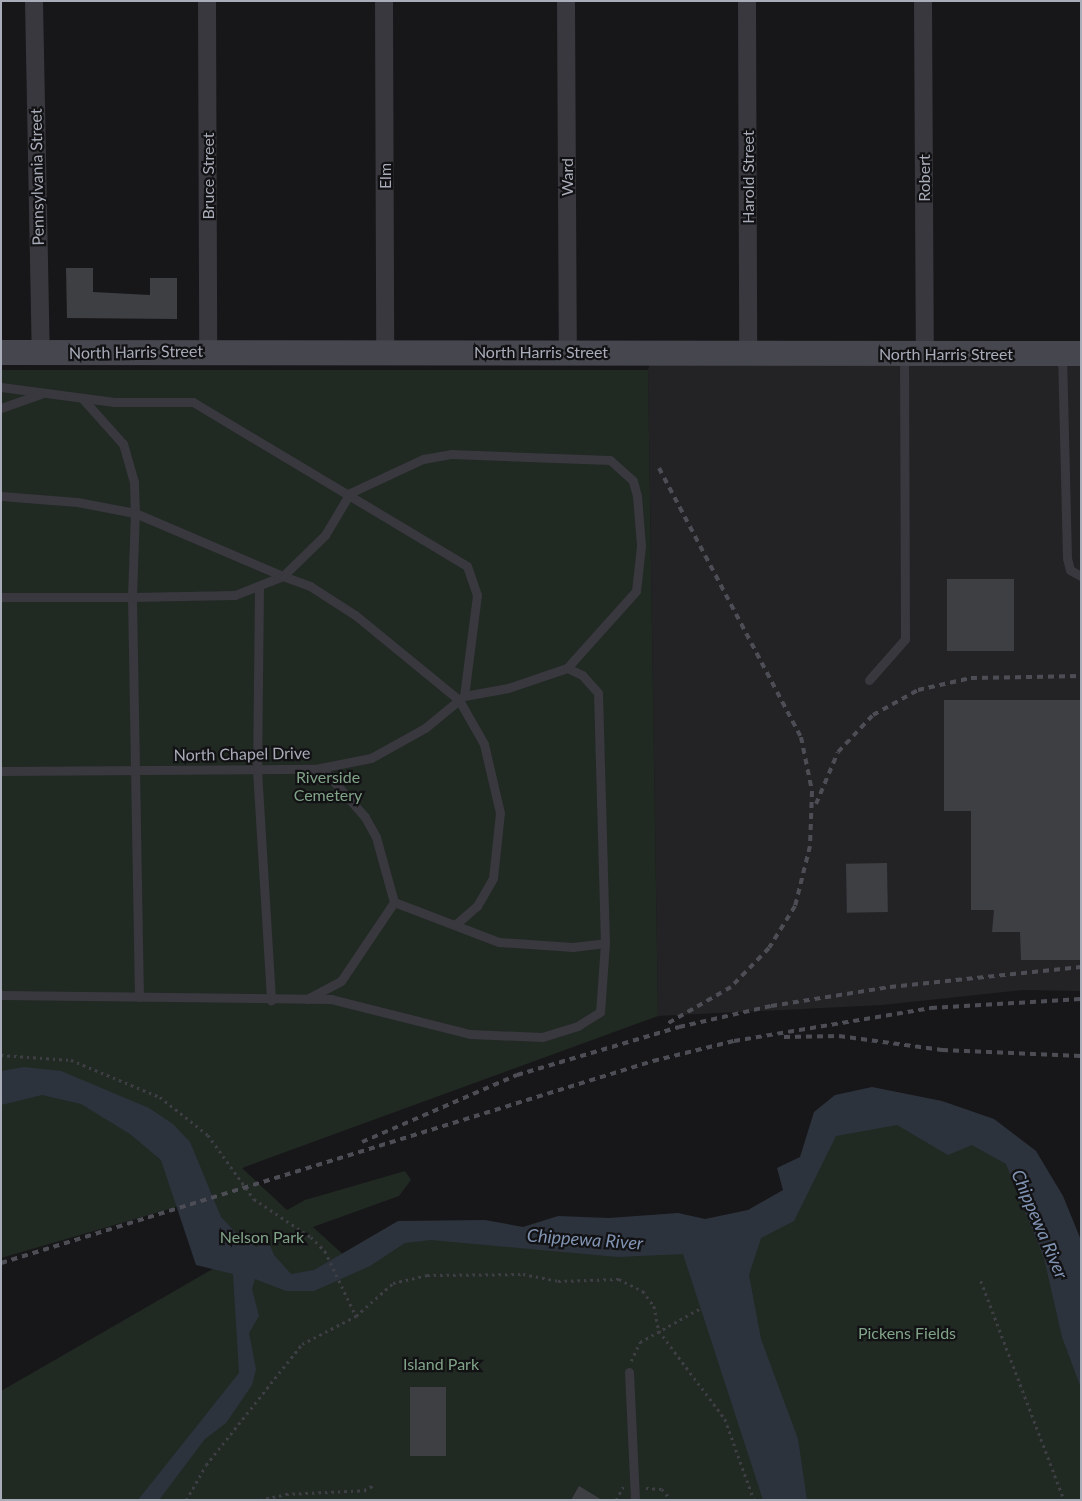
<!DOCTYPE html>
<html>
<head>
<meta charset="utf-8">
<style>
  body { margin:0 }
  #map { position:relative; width:1082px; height:1501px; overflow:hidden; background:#171719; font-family:Lato,sans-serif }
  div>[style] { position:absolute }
  .built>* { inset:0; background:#232326 }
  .green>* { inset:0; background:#212923 }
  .water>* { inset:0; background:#2d333d }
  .building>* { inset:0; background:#3e3f43; transform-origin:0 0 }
  .path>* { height:2.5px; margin-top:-1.25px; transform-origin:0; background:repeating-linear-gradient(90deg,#3e3f45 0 2.5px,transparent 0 6.5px) }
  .lane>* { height:9px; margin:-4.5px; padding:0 4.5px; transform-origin:4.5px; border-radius:4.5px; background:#38383e }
  .street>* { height:18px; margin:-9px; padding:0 9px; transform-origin:9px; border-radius:9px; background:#38383e }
  .secondary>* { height:25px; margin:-12.5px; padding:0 12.5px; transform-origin:12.5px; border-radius:12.5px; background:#46474e }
  .rail>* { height:4px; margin-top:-2px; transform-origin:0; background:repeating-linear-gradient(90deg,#4d4e55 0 6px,transparent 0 11px) }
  span { translate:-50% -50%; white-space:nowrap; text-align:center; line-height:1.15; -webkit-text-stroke:4.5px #121214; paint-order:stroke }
  .street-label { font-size:16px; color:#a9acb9 }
  .park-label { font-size:16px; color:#81a388 }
  .water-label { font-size:18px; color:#8194b3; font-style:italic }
  .frame { position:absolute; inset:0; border:2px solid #a9acb9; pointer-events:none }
</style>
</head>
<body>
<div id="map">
  <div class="built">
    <div style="clip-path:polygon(1081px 350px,1081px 991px,1023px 990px,882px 1005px,658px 1016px,648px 370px,653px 353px)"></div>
  </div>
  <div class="green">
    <div style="clip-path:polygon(1px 370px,648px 370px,658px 1016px,242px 1168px,287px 1210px,305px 1200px,405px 1171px,411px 1180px,399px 1196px,313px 1227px,348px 1259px,408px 1224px,616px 1244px,786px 1212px,830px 1115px,873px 1099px,1013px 1162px,1081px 1322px,1081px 1500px,1px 1500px,1px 1391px,230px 1259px,197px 1201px,1px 1258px)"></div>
  </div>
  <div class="water">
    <div style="clip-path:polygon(24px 1067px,61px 1071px,149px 1108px,173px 1124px,190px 1142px,221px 1217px,243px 1240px,257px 1247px,267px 1238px,274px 1255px,291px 1274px,314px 1270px,398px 1221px,485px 1220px,523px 1227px,558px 1216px,609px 1218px,678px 1213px,705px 1219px,748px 1210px,783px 1190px,777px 1168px,800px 1157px,814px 1112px,835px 1095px,872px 1087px,942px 1101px,994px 1119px,1036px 1151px,1063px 1196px,1081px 1240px,1081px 1388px,1062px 1337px,1044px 1258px,1006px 1164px,972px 1145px,948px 1155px,897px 1125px,836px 1136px,794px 1221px,761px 1238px,749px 1275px,761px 1339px,798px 1439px,807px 1500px,763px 1500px,683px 1254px,618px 1257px,431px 1240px,405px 1243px,370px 1266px,314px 1291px,286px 1291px,255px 1279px,252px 1289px,259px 1316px,249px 1333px,256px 1369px,252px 1385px,226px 1423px,205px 1439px,159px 1500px,138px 1500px,239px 1373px,233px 1274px,196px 1265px,161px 1160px,130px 1134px,81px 1104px,42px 1095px,1px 1105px,1px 1071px)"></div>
  </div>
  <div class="building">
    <div style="clip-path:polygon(66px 268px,93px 268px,93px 292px,150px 295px,150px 278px,177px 278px,177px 319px,67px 318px)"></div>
    <div style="left:947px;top:579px;width:67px;height:72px"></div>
    <div style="clip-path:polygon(944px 700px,1081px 700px,1081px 960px,1021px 960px,1020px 932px,992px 932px,994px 910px,971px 910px,971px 811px,944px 811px)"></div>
    <div style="left:887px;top:863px;width:49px;height:41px;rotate:89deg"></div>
    <div style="left:410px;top:1387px;width:36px;height:69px"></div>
    <div style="clip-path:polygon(579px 1486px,602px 1500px,571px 1500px)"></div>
  </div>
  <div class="path">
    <div style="left:1px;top:1055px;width:70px;rotate:4.1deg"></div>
    <div style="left:71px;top:1060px;width:96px;rotate:22.6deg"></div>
    <div style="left:160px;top:1097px;width:61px;rotate:38.4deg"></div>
    <div style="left:208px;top:1135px;width:79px;rotate:54.3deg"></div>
    <div style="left:254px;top:1199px;width:69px;rotate:33.7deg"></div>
    <div style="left:311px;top:1237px;width:20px;rotate:45deg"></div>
    <div style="left:325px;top:1251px;width:72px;rotate:64.5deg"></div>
    <div style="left:981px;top:1281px;width:234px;rotate:69.2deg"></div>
    <div style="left:631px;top:1361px;width:21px;rotate:-65deg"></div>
    <div style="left:640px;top:1342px;width:68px;rotate:-29.2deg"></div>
    <div style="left:646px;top:1488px;width:16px;rotate:4deg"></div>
    <div style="left:662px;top:1489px;width:14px;rotate:51deg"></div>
    <div style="left:364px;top:1490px;width:8px;rotate:-30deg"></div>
    <div style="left:371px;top:1486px;width:4px;rotate:63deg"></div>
    <div style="left:186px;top:1500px;width:40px;rotate:-60.3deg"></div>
    <div style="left:206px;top:1465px;width:154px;rotate:-51.6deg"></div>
    <div style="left:302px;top:1344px;width:61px;rotate:-27.4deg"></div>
    <div style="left:356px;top:1316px;width:50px;rotate:-41.7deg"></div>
    <div style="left:393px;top:1283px;width:35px;rotate:-13deg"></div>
    <div style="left:427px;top:1275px;width:96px;rotate:-0.6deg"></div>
    <div style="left:523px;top:1274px;width:36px;rotate:11deg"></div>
    <div style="left:558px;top:1281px;width:61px;rotate:-1.9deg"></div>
    <div style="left:619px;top:1279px;width:27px;rotate:27deg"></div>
    <div style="left:643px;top:1291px;width:19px;rotate:54deg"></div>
    <div style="left:654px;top:1306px;width:25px;rotate:79deg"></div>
    <div style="left:659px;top:1331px;width:110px;rotate:53.1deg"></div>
    <div style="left:725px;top:1419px;width:86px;rotate:70.3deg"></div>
    <div style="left:260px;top:1500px;width:27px;rotate:-13deg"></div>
    <div style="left:286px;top:1494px;width:83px;rotate:-2.8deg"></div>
    <div style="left:616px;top:1500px;width:15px;rotate:-62deg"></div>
  </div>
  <div class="lane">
    <div style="left:1062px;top:353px;width:205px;rotate:88.6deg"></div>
    <div style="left:1067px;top:558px;width:12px;rotate:76deg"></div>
    <div style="left:1070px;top:570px;width:13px;rotate:29deg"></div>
    <div style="left:1px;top:387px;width:114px;rotate:7.6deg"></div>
    <div style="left:114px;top:402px;width:79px"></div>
    <div style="left:193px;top:402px;width:319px;rotate:30.9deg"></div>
    <div style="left:467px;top:566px;width:31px;rotate:71deg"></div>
    <div style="left:477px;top:595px;width:102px;rotate:97.3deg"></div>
    <div style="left:1px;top:408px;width:42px;rotate:-19.3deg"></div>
    <div style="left:1px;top:496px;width:76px;rotate:4.5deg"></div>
    <div style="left:77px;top:502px;width:59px;rotate:10.7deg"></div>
    <div style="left:135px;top:513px;width:31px;rotate:-92deg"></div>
    <div style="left:134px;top:482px;width:40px;rotate:-106deg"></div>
    <div style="left:123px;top:444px;width:62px;rotate:-131.7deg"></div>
    <div style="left:259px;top:587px;width:183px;rotate:90.6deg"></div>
    <div style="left:257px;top:770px;width:231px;rotate:86.5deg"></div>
    <div style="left:1px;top:597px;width:131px"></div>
    <div style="left:132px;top:597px;width:400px;rotate:89deg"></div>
    <div style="left:869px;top:680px;width:55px;rotate:-48.7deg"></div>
    <div style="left:905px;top:639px;width:284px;rotate:-90.2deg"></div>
    <div style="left:1px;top:771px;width:314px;rotate:-0.4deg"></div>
    <div style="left:315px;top:769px;width:57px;rotate:-11.1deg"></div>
    <div style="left:371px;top:758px;width:62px;rotate:-29.1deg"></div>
    <div style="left:425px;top:728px;width:50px;rotate:-39.4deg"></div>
    <div style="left:464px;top:696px;width:45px;rotate:-10.3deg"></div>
    <div style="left:508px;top:688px;width:62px;rotate:-18.7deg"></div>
    <div style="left:567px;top:668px;width:17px;rotate:25deg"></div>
    <div style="left:582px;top:675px;width:24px;rotate:48deg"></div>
    <div style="left:598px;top:693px;width:250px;rotate:88.4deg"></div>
    <div style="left:605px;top:943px;width:69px;rotate:94.1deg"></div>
    <div style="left:600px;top:1012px;width:26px;rotate:148deg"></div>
    <div style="left:578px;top:1026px;width:38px;rotate:163deg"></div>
    <div style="left:542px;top:1037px;width:72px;rotate:-177.6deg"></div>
    <div style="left:470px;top:1034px;width:143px;rotate:-165.9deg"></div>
    <div style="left:331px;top:999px;width:330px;rotate:-179.3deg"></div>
    <div style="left:394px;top:902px;width:112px;rotate:20.9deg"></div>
    <div style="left:499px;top:942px;width:74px;rotate:3.9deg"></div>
    <div style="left:573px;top:947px;width:32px;rotate:-7deg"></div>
    <div style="left:455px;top:925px;width:29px;rotate:-41deg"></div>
    <div style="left:477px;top:906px;width:32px;rotate:-60deg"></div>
    <div style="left:493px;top:878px;width:65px;rotate:-83.9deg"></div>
    <div style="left:500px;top:813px;width:71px;rotate:-103.1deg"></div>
    <div style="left:484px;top:744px;width:51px;rotate:-119.6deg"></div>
    <div style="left:459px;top:700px;width:134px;rotate:-140.7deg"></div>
    <div style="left:355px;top:615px;width:54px;rotate:-147.2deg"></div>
    <div style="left:310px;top:586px;width:29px;rotate:-160deg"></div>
    <div style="left:283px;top:576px;width:52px;rotate:158.4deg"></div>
    <div style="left:235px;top:595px;width:103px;rotate:178.9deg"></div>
    <div style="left:132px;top:597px;width:84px;rotate:-88deg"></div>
    <div style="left:135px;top:513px;width:161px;rotate:23.1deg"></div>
    <div style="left:283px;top:576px;width:59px;rotate:-44.3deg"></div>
    <div style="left:325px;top:535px;width:49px;rotate:-59.2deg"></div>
    <div style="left:350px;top:493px;width:81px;rotate:-25deg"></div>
    <div style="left:423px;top:459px;width:28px;rotate:-10deg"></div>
    <div style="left:451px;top:454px;width:159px;rotate:2.2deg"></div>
    <div style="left:610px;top:460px;width:31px;rotate:42deg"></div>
    <div style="left:633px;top:481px;width:16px;rotate:75deg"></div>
    <div style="left:637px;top:496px;width:50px;rotate:85.4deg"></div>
    <div style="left:641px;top:546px;width:45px;rotate:96.3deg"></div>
    <div style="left:636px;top:591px;width:103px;rotate:131.9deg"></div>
    <div style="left:307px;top:999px;width:38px;rotate:-28deg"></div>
    <div style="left:341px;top:981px;width:95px;rotate:-56.1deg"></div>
    <div style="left:394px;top:902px;width:67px;rotate:-105.5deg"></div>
    <div style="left:376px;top:837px;width:23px;rotate:-119deg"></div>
    <div style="left:365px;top:817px;width:65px;rotate:-131.3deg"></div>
    <div style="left:629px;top:1372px;width:128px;rotate:87.3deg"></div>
  </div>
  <div class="street">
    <div style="left:34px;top:1px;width:353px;rotate:88.9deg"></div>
    <div style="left:207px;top:1px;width:349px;rotate:89.8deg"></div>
    <div style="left:384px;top:1px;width:349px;rotate:89.8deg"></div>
    <div style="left:566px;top:1px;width:351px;rotate:89.7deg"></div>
    <div style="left:747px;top:1px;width:351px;rotate:89.8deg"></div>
    <div style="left:923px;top:1px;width:354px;rotate:89.7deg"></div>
  </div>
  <div class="secondary">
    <div style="left:1px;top:352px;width:1080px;rotate:0.05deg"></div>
  </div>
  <div class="rail">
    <div style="left:659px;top:468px;width:304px;rotate:62.2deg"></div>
    <div style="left:801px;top:737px;width:55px;rotate:78.5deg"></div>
    <div style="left:812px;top:791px;width:55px;rotate:92.1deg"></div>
    <div style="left:810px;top:846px;width:62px;rotate:104deg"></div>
    <div style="left:795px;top:906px;width:49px;rotate:121.8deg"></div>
    <div style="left:769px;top:948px;width:54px;rotate:134.3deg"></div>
    <div style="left:731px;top:987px;width:76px;rotate:150.1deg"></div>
    <div style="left:816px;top:804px;width:56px;rotate:-67.1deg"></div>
    <div style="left:838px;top:752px;width:51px;rotate:-46.6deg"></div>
    <div style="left:873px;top:715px;width:51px;rotate:-29.1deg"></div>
    <div style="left:918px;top:690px;width:54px;rotate:-12.8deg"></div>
    <div style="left:971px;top:678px;width:110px;rotate:-1deg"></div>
    <div style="left:784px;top:1037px;width:55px;rotate:-1deg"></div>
    <div style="left:839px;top:1036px;width:104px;rotate:7.7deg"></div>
    <div style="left:942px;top:1050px;width:139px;rotate:2.5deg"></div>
    <div style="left:362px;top:1142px;width:169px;rotate:-23.4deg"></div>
    <div style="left:517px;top:1075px;width:169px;rotate:-16.5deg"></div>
    <div style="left:679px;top:1027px;width:94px;rotate:-12.9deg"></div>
    <div style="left:771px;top:1006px;width:121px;rotate:-9.1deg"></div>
    <div style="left:890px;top:987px;width:192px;rotate:-6deg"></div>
    <div style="left:1px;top:1263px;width:683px;rotate:-17.21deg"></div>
    <div style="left:653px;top:1061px;width:83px;rotate:-13.9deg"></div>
    <div style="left:734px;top:1041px;width:200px;rotate:-9.5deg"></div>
    <div style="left:931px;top:1008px;width:150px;rotate:-3.4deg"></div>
  </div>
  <div class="street-label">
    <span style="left:208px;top:176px;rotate:-90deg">Bruce Street</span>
    <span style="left:385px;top:176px;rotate:-90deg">Elm</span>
    <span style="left:37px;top:177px;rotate:-91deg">Pennsylvania Street</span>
    <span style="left:567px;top:177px;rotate:-90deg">Ward</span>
    <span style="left:748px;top:177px;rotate:-90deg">Harold Street</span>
    <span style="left:924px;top:178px;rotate:-90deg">Robert</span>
    <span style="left:136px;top:352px;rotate:-1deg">North Harris Street</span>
    <span style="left:541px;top:352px">North Harris Street</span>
    <span style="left:946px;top:354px">North Harris Street</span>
    <span style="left:242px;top:754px;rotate:-1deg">North Chapel Drive</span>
  </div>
  <div class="park-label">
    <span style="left:328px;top:786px">Riverside<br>Cemetery</span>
    <span style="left:262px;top:1237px">Nelson Park</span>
    <span style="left:907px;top:1333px">Pickens Fields</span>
    <span style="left:441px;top:1364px">Island Park</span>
  </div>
  <div class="water-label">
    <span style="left:1040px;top:1224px;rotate:67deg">Chippewa River</span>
    <span style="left:585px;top:1239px;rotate:4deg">Chippewa River</span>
  </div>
  <div class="frame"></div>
</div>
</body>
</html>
